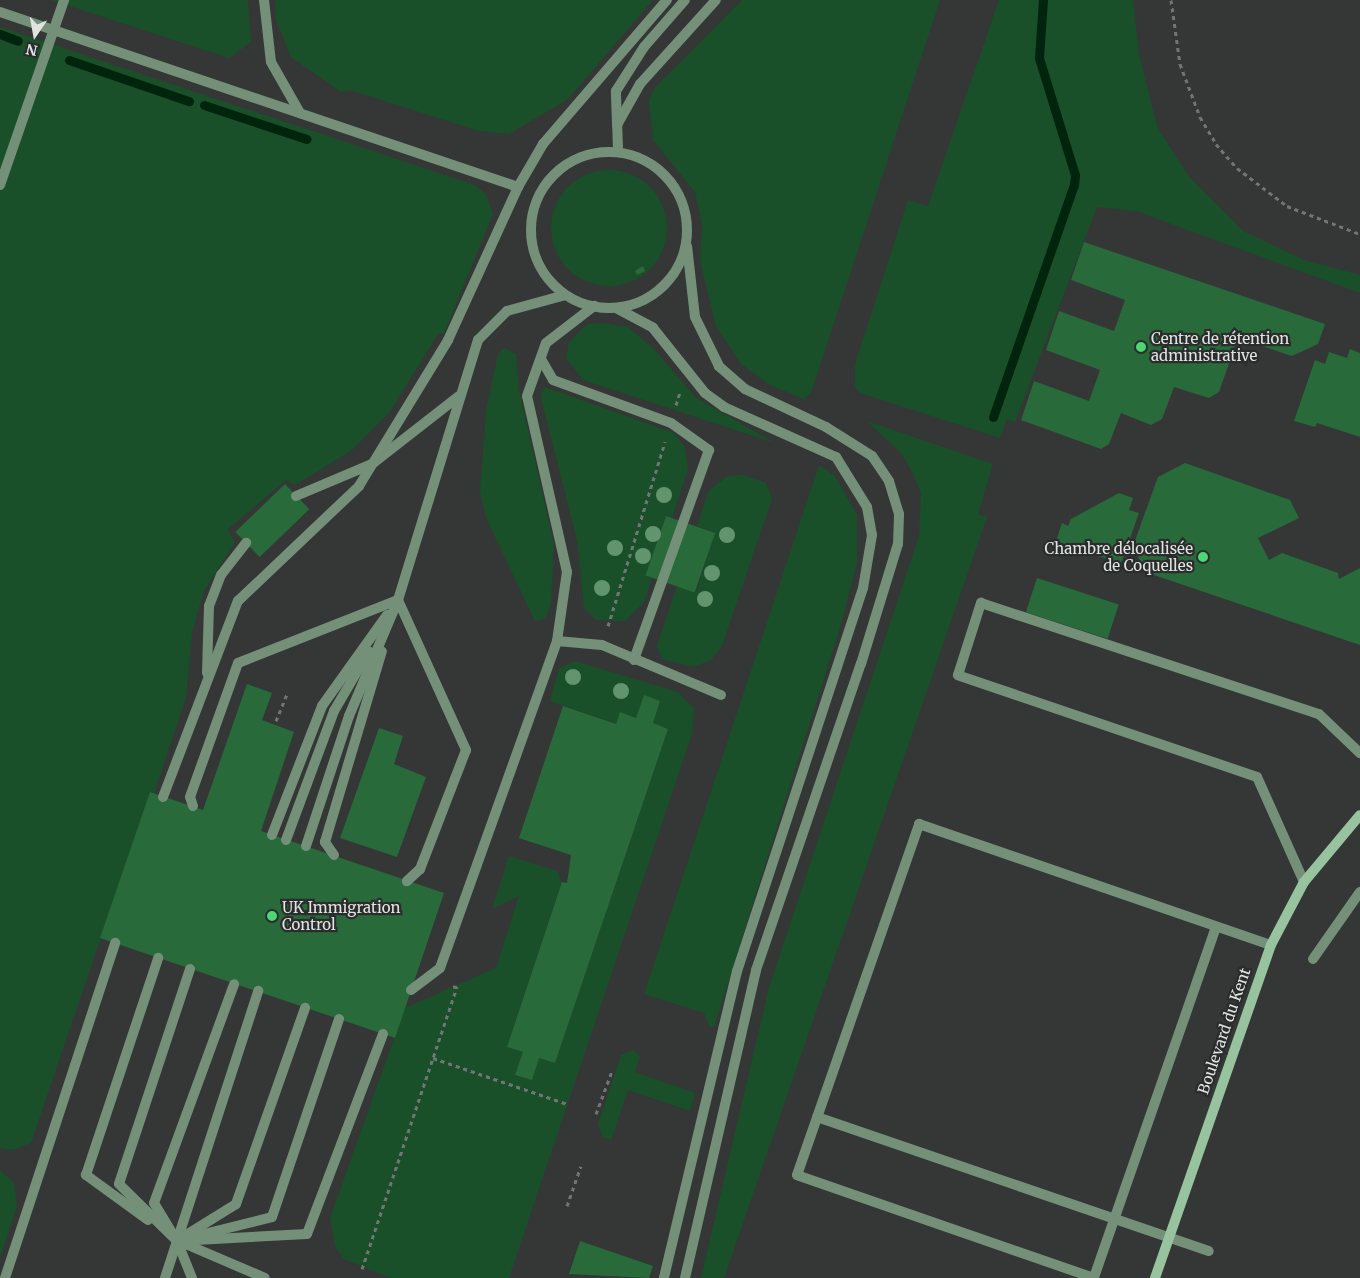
<!DOCTYPE html>
<html>
<head>
<meta charset="utf-8">
<style>
  body { margin:0 }
  #map { position:relative; width:1360px; height:1278px; overflow:hidden; background:#343735; font-family:Merriweather,serif }
  div>[style] { position:absolute }
  .green>* { inset:0; background:#195029 }
  .round { border-radius:50% }
  .stream>* { height:9px; margin:-4.5px; padding:0 4.5px; transform-origin:4.5px; border-radius:4.5px; background:#01240c }
  .building>* { inset:0; background:#286a3a; transform-origin:0 0 }
  .path>* { height:3px; margin-top:-1.5px; transform-origin:0; background:repeating-linear-gradient(90deg,#737574 0 4px,transparent 0 8px) }
  .lane>* { height:10px; margin:-5px; padding:0 5px; transform-origin:5px; border-radius:5px; background:#759079 }
  .lane>.ring { margin:-5px; padding:0; box-sizing:content-box; background:none; border:10px solid #759079; border-radius:50% }
  .secondary>* { height:10px; margin:-5px; padding:0 5px; transform-origin:5px; border-radius:5px; background:#97c39e }
  .trees>* { width:16px; height:16px; margin:-8px; border-radius:50%; background:#62956d }
  .dots>* { width:14px; height:14px; translate:-50% -50%; box-sizing:border-box; border:2px solid #2a2d2b; border-radius:50% }
  span { translate:-50% -50%; white-space:nowrap; text-align:center; line-height:1.15; -webkit-text-stroke:4.5px #2a2d2b; paint-order:stroke }
  .poi-label { font-size:15px; color:#e1e3e2 }
  .left { translate:0 -50%; text-align:left }
  .right { translate:-100% -50%; text-align:right }
  .street-label { font-size:15px; color:#e1e3e2 }
  .north { position:absolute; left:10px; top:10px; width:50px; height:50px; -webkit-text-stroke:4px #2a2d2b; paint-order:stroke; rotate:192deg; font-size:14px; font-weight:700; line-height:20px; text-align:center; color:#e1e3e2 }
  .north::after { content:''; display:block; margin:auto; width:18px; height:22px; background:#e1e3e2; clip-path:polygon(50% 0,100% 100%,50% 72%,0 100%) }
</style>
</head>
<body>
<div id="map">
  <div class="green">
    <div style="clip-path:polygon(51px 0,248px 0,251px 42px,229px 58px)"></div>
    <div style="clip-path:polygon(275px 0,653px 0,568px 99px,509px 134px,479px 131px,350px 90px,341px 92px,291px 57px,276px 20px)"></div>
    <div style="clip-path:polygon(742px 0,940px 0,811px 393px,804px 399px,770px 385px,741px 364px,716px 326px,700px 261px,702px 225px,695px 192px,653px 140px,649px 102px,654px 89px)"></div>
    <div style="clip-path:polygon(999px 0,1133px 0,1139px 55px,1158px 129px,1190px 178px,1243px 231px,1304px 260px,1360px 275px,1360px 293px,1136px 211px,1097px 207px,1015px 422px,1007px 419px,1000px 438px,860px 393px,855px 388px,855px 364px,908px 200px,928px 206px)"></div>
    <div style="clip-path:polygon(0 27px,475px 185px,486px 194px,493px 214px,444px 333px,438px 334px,389px 413px,352px 450px,295px 485px,286px 480px,228px 529px,235px 542px,204px 591px,192px 632px,186px 697px,154px 794px,150px 793px,31px 1143px,12px 1150px,0 1148px)"></div>
    <div class="round" style="left:551px;top:170px;width:116px;height:116px"></div>
    <div style="clip-path:polygon(603px 323px,628px 327px,654px 349px,696px 398px,775px 443px,583px 380px,566px 358px,569px 342px,587px 324px)"></div>
    <div style="clip-path:polygon(504px 348px,516px 354px,519px 390px,554px 545px,551px 604px,545px 619px,535px 621px,486px 518px,480px 492px,486px 411px,498px 354px)"></div>
    <div style="clip-path:polygon(545px 387px,674px 433px,685px 448px,688px 469px,672px 518px,665px 517px,646px 576px,652px 578px,644px 602px,625px 621px,596px 620px,584px 608px,577px 540px,540px 394px)"></div>
    <div style="clip-path:polygon(867px 421px,993px 464px,978px 514px,987px 517px,724px 1278px,701px 1278px,769px 987px,919px 536px,921px 494px,913px 474px,902px 454px)"></div>
    <div style="clip-path:polygon(819px 465px,835px 476px,857px 515px,857px 562px,842px 621px,714px 1027px,710px 1027px,704px 1013px,644px 994px)"></div>
    <div style="clip-path:polygon(743px 475px,766px 483px,772px 499px,722px 646px,711px 660px,694px 667px,662px 659px,657px 646px,677px 586px,696px 592px,715px 533px,697px 526px,709px 490px,728px 476px)"></div>
    <div style="clip-path:polygon(575px 661px,678px 692px,694px 709px,692px 734px,509px 1278px,390px 1278px,344px 1259px,335px 1246px,330px 1218px,405px 1008px,496px 968px,519px 896px,492px 909px,509px 856px,557px 871px,562px 882px,507px 1047px,523px 1052px,515px 1075px,532px 1080px,539px 1058px,555px 1063px,668px 729px,653px 723px,660px 701px,644px 696px,636px 718px,620px 713px,616px 724px,550px 701px,559px 669px)"></div>
    <div style="clip-path:polygon(633px 1050px,640px 1056px,635px 1072px,695px 1093px,690px 1111px,628px 1090px,611px 1140px,603px 1137px,598px 1124px,621px 1055px)"></div>
    <div style="clip-path:polygon(0 1170px,14px 1183px,17px 1206px,0 1258px)"></div>
  </div>
  <div class="stream">
    <div style="left:0;top:34px;width:19px;rotate:21deg"></div>
    <div style="left:69px;top:60px;width:127px;rotate:18.9deg"></div>
    <div style="left:204px;top:105px;width:108px;rotate:18.4deg"></div>
    <div style="left:993px;top:417px;width:246px;rotate:-70.8deg"></div>
    <div style="left:1074px;top:185px;width:10px;rotate:-84deg"></div>
    <div style="left:1075px;top:175px;width:122px;rotate:-107.1deg"></div>
    <div style="left:1039px;top:58px;width:58px;rotate:-86.1deg"></div>
  </div>
  <div class="building">
    <div style="clip-path:polygon(1084px 242px,1325px 324px,1318px 344px,1292px 356px,1238px 338px,1219px 392px,1209px 398px,1174px 387px,1162px 419px,1151px 425px,1121px 413px,1109px 444px,1101px 449px,1021px 420px,1034px 381px,1089px 401px,1100px 370px,1046px 350px,1059px 311px,1114px 331px,1125px 300px,1071px 280px)"></div>
    <div style="clip-path:polygon(643px 266px,645px 271px,637px 275px,635px 271px)"></div>
    <div style="clip-path:polygon(1350px 349px,1360px 353px,1360px 437px,1317px 423px,1315px 427px,1294px 421px,1315px 360px,1325px 364px,1329px 352px,1347px 358px)"></div>
    <div style="clip-path:polygon(1185px 463px,1290px 500px,1299px 518px,1258px 538px,1269px 560px,1282px 553px,1338px 573px,1339px 579px,1360px 568px,1360px 645px,1145px 572px,1133px 546px,1158px 477px)"></div>
    <div style="left:285px;top:484px;width:35px;height:69px;rotate:46deg"></div>
    <div style="clip-path:polygon(1119px 493px,1133px 498px,1129px 510px,1139px 513px,1121px 564px,1056px 541px,1062px 523px,1068px 526px,1071px 519px)"></div>
    <div style="left:666px;top:516px;width:52px;height:63px;rotate:19deg"></div>
    <div style="left:1037px;top:578px;width:86px;height:36px;rotate:18deg"></div>
    <div style="clip-path:polygon(247px 684px,272px 693px,262px 720px,294px 732px,261px 831px,444px 893px,395px 1038px,100px 938px,150px 792px,203px 810px)"></div>
    <div style="clip-path:polygon(644px 695px,660px 701px,653px 723px,668px 729px,555px 1063px,539px 1058px,532px 1080px,515px 1075px,523px 1052px,507px 1047px,562px 882px,567px 883px,571px 855px,519px 838px,563px 706px,616px 724px,620px 712px,636px 718px)"></div>
    <div style="clip-path:polygon(379px 728px,403px 736px,394px 764px,426px 777px,397px 857px,340px 838px)"></div>
    <div style="clip-path:polygon(580px 1241px,653px 1266px,649px 1278px,569px 1274px)"></div>
  </div>
  <div class="path">
    <div style="left:1171px;top:0;width:65px;rotate:82deg"></div>
    <div style="left:1180px;top:64px;width:57px;rotate:69.3deg"></div>
    <div style="left:1200px;top:117px;width:31px;rotate:59deg"></div>
    <div style="left:1216px;top:144px;width:32px;rotate:49deg"></div>
    <div style="left:1237px;top:168px;width:63px;rotate:37.2deg"></div>
    <div style="left:1287px;top:206px;width:78px;rotate:21deg"></div>
    <div style="left:676px;top:405px;width:14px;rotate:-73deg"></div>
    <div style="left:608px;top:626px;width:193px;rotate:-72.8deg"></div>
    <div style="left:276px;top:721px;width:29px;rotate:-68deg"></div>
    <div style="left:433px;top:1058px;width:142px;rotate:18.9deg"></div>
    <div style="left:596px;top:1114px;width:46px;rotate:-69.6deg"></div>
    <div style="left:567px;top:1206px;width:42px;rotate:-70.7deg"></div>
    <div style="left:362px;top:1269px;width:298px;rotate:-71.4deg"></div>
    <div style="left:457px;top:987px;width:8px;rotate:-173deg"></div>
  </div>
  <div class="lane">
    <div style="left:264px;top:0;width:62px;rotate:83.6deg"></div>
    <div style="left:271px;top:62px;width:59px;rotate:60.4deg"></div>
    <div style="left:0;top:12px;width:547px;rotate:18.67deg"></div>
    <div style="left:617px;top:124px;width:33px;rotate:-92deg"></div>
    <div style="left:616px;top:91px;width:52px;rotate:-57.5deg"></div>
    <div style="left:644px;top:47px;width:62px;rotate:-48.9deg"></div>
    <div style="left:618px;top:149px;width:24px;rotate:-92deg"></div>
    <div style="left:617px;top:125px;width:47px;rotate:-60.7deg"></div>
    <div style="left:640px;top:84px;width:113px;rotate:-47.9deg"></div>
    <div class="ring" style="left:531px;top:152px;width:146px;height:146px"></div>
    <div style="left:0;top:185px;width:196px;rotate:-70.9deg"></div>
    <div style="left:618px;top:309px;width:40px;rotate:28deg"></div>
    <div style="left:653px;top:328px;width:83px;rotate:51.3deg"></div>
    <div style="left:705px;top:393px;width:24px;rotate:36deg"></div>
    <div style="left:724px;top:407px;width:123px;rotate:24.1deg"></div>
    <div style="left:836px;top:457px;width:59px;rotate:58.2deg"></div>
    <div style="left:867px;top:507px;width:28px;rotate:80deg"></div>
    <div style="left:872px;top:535px;width:54px;rotate:99.6deg"></div>
    <div style="left:863px;top:588px;width:403px;rotate:108.2deg"></div>
    <div style="left:737px;top:971px;width:316px;rotate:103.4deg"></div>
    <div style="left:541px;top:359px;width:24px;rotate:60deg"></div>
    <div style="left:553px;top:380px;width:126px;rotate:20deg"></div>
    <div style="left:671px;top:423px;width:47px;rotate:35.4deg"></div>
    <div style="left:709px;top:450px;width:223px;rotate:109.7deg"></div>
    <div style="left:296px;top:496px;width:82px;rotate:-22.8deg"></div>
    <div style="left:372px;top:464px;width:110px;rotate:-38deg"></div>
    <div style="left:398px;top:600px;width:165px;rotate:65.6deg"></div>
    <div style="left:466px;top:750px;width:128px;rotate:111.1deg"></div>
    <div style="left:420px;top:869px;width:18px;rotate:137deg"></div>
    <div style="left:557px;top:641px;width:45px;rotate:5.1deg"></div>
    <div style="left:602px;top:645px;width:129px;rotate:22.8deg"></div>
    <div style="left:207px;top:673px;width:67px;rotate:-88.3deg"></div>
    <div style="left:209px;top:606px;width:33px;rotate:-69deg"></div>
    <div style="left:221px;top:575px;width:41px;rotate:-52deg"></div>
    <div style="left:163px;top:797px;width:210px;rotate:-69.1deg"></div>
    <div style="left:238px;top:601px;width:167px;rotate:-43.5deg"></div>
    <div style="left:359px;top:486px;width:171px;rotate:-58.6deg"></div>
    <div style="left:448px;top:340px;width:168px;rotate:-65.4deg"></div>
    <div style="left:518px;top:187px;width:50px;rotate:-59.8deg"></div>
    <div style="left:543px;top:144px;width:190px;rotate:-49.3deg"></div>
    <div style="left:193px;top:806px;width:9px;rotate:-108deg"></div>
    <div style="left:190px;top:797px;width:142px;rotate:-70.3deg"></div>
    <div style="left:238px;top:663px;width:172px;rotate:-21.5deg"></div>
    <div style="left:272px;top:835px;width:138px;rotate:-68.8deg"></div>
    <div style="left:322px;top:706px;width:112px;rotate:-54.5deg"></div>
    <div style="left:286px;top:840px;width:138px;rotate:-69.6deg"></div>
    <div style="left:334px;top:711px;width:69px;rotate:-59.7deg"></div>
    <div style="left:306px;top:846px;width:137px;rotate:-71.7deg"></div>
    <div style="left:349px;top:716px;width:126px;rotate:-67.1deg"></div>
    <div style="left:398px;top:600px;width:272px;rotate:-72.9deg"></div>
    <div style="left:478px;top:340px;width:41px;rotate:-45deg"></div>
    <div style="left:507px;top:311px;width:60px;rotate:-15.4deg"></div>
    <div style="left:334px;top:855px;width:16px;rotate:-125deg"></div>
    <div style="left:325px;top:842px;width:199px;rotate:-73.4deg"></div>
    <div style="left:1304px;top:882px;width:115px;rotate:-114.1deg"></div>
    <div style="left:1257px;top:777px;width:316px;rotate:-161.2deg"></div>
    <div style="left:958px;top:675px;width:76px;rotate:-72.3deg"></div>
    <div style="left:981px;top:603px;width:356px;rotate:18.2deg"></div>
    <div style="left:1319px;top:714px;width:57px;rotate:43.6deg"></div>
    <div style="left:1216px;top:927px;width:372px;rotate:109.2deg"></div>
    <div style="left:1094px;top:1278px;width:314px;rotate:-160.9deg"></div>
    <div style="left:797px;top:1175px;width:372px;rotate:-70.8deg"></div>
    <div style="left:919px;top:824px;width:372px;rotate:19deg"></div>
    <div style="left:1313px;top:959px;width:82px;rotate:-55deg"></div>
    <div style="left:190px;top:969px;width:226px;rotate:108.3deg"></div>
    <div style="left:119px;top:1184px;width:81px;rotate:44.5deg"></div>
    <div style="left:177px;top:1241px;width:130px;rotate:-3.1deg"></div>
    <div style="left:307px;top:1234px;width:214px;rotate:-69.2deg"></div>
    <div style="left:411px;top:990px;width:36px;rotate:-37deg"></div>
    <div style="left:440px;top:968px;width:347px;rotate:-70.3deg"></div>
    <div style="left:557px;top:641px;width:70px;rotate:-81.8deg"></div>
    <div style="left:567px;top:572px;width:180px;rotate:-102.8deg"></div>
    <div style="left:527px;top:396px;width:56px;rotate:-70.3deg"></div>
    <div style="left:546px;top:343px;width:61px;rotate:-37.6deg"></div>
    <div style="left:817px;top:1117px;width:414px;rotate:18.9deg"></div>
    <div style="left:148px;top:1220px;width:77px;rotate:-144deg"></div>
    <div style="left:86px;top:1175px;width:229px;rotate:-71.6deg"></div>
    <div style="left:200px;top:1235px;width:74px;rotate:-14deg"></div>
    <div style="left:272px;top:1217px;width:209px;rotate:-71.3deg"></div>
    <div style="left:178px;top:1240px;width:68px;rotate:-31.8deg"></div>
    <div style="left:236px;top:1204px;width:208px;rotate:-70.6deg"></div>
    <div style="left:181px;top:1242px;width:91px;rotate:23.2deg"></div>
    <div style="left:5px;top:1278px;width:353px;rotate:-71.8deg"></div>
    <div style="left:165px;top:1278px;width:302px;rotate:-72deg"></div>
    <div style="left:192px;top:1278px;width:40px;rotate:-112deg"></div>
    <div style="left:177px;top:1241px;width:44px;rotate:-121.2deg"></div>
    <div style="left:154px;top:1203px;width:233px;rotate:-69.9deg"></div>
    <div style="left:685px;top:1278px;width:316px;rotate:-77deg"></div>
    <div style="left:756px;top:970px;width:324px;rotate:-71.1deg"></div>
    <div style="left:861px;top:664px;width:126px;rotate:-72.9deg"></div>
    <div style="left:898px;top:544px;width:30px;rotate:-88deg"></div>
    <div style="left:899px;top:514px;width:34px;rotate:-107deg"></div>
    <div style="left:889px;top:481px;width:30px;rotate:-124deg"></div>
    <div style="left:872px;top:456px;width:54px;rotate:-147.8deg"></div>
    <div style="left:826px;top:427px;width:89px;rotate:-154.9deg"></div>
    <div style="left:745px;top:389px;width:35px;rotate:-139deg"></div>
    <div style="left:719px;top:366px;width:55px;rotate:-116.1deg"></div>
    <div style="left:695px;top:317px;width:71px;rotate:-96.4deg"></div>
  </div>
  <div class="secondary">
    <div style="left:1155px;top:1278px;width:353px;rotate:-70.8deg"></div>
    <div style="left:1271px;top:945px;width:71px;rotate:-62.4deg"></div>
    <div style="left:1304px;top:882px;width:87px;rotate:-50.1deg"></div>
  </div>
  <div class="trees">
    <div style="left:664px;top:495px"></div>
    <div style="left:653px;top:534px"></div>
    <div style="left:727px;top:535px"></div>
    <div style="left:615px;top:548px"></div>
    <div style="left:643px;top:556px"></div>
    <div style="left:712px;top:573px"></div>
    <div style="left:602px;top:588px"></div>
    <div style="left:705px;top:599px"></div>
    <div style="left:573px;top:677px"></div>
    <div style="left:621px;top:691px"></div>
  </div>
  <div class="dots">
    <div style="left:1141px;top:347px;background:#4ed675"></div>
    <div style="left:1203px;top:557px;background:#4ed675"></div>
    <div style="left:272px;top:916px;background:#4ed675"></div>
  </div>
  <div class="poi-label">
    <span class="left" style="left:1151px;top:347px">Centre de rétention<br>administrative</span>
    <span class="right" style="left:1193px;top:557px">Chambre délocalisée<br>de Coquelles</span>
    <span class="left" style="left:282px;top:916px">UK Immigration<br>Control</span>
  </div>
  <div class="street-label">
    <span style="left:1224px;top:1031px;rotate:-71deg">Boulevard du Kent</span>
  </div>
  <div class="north">N</div>
</div>
</body>
</html>
